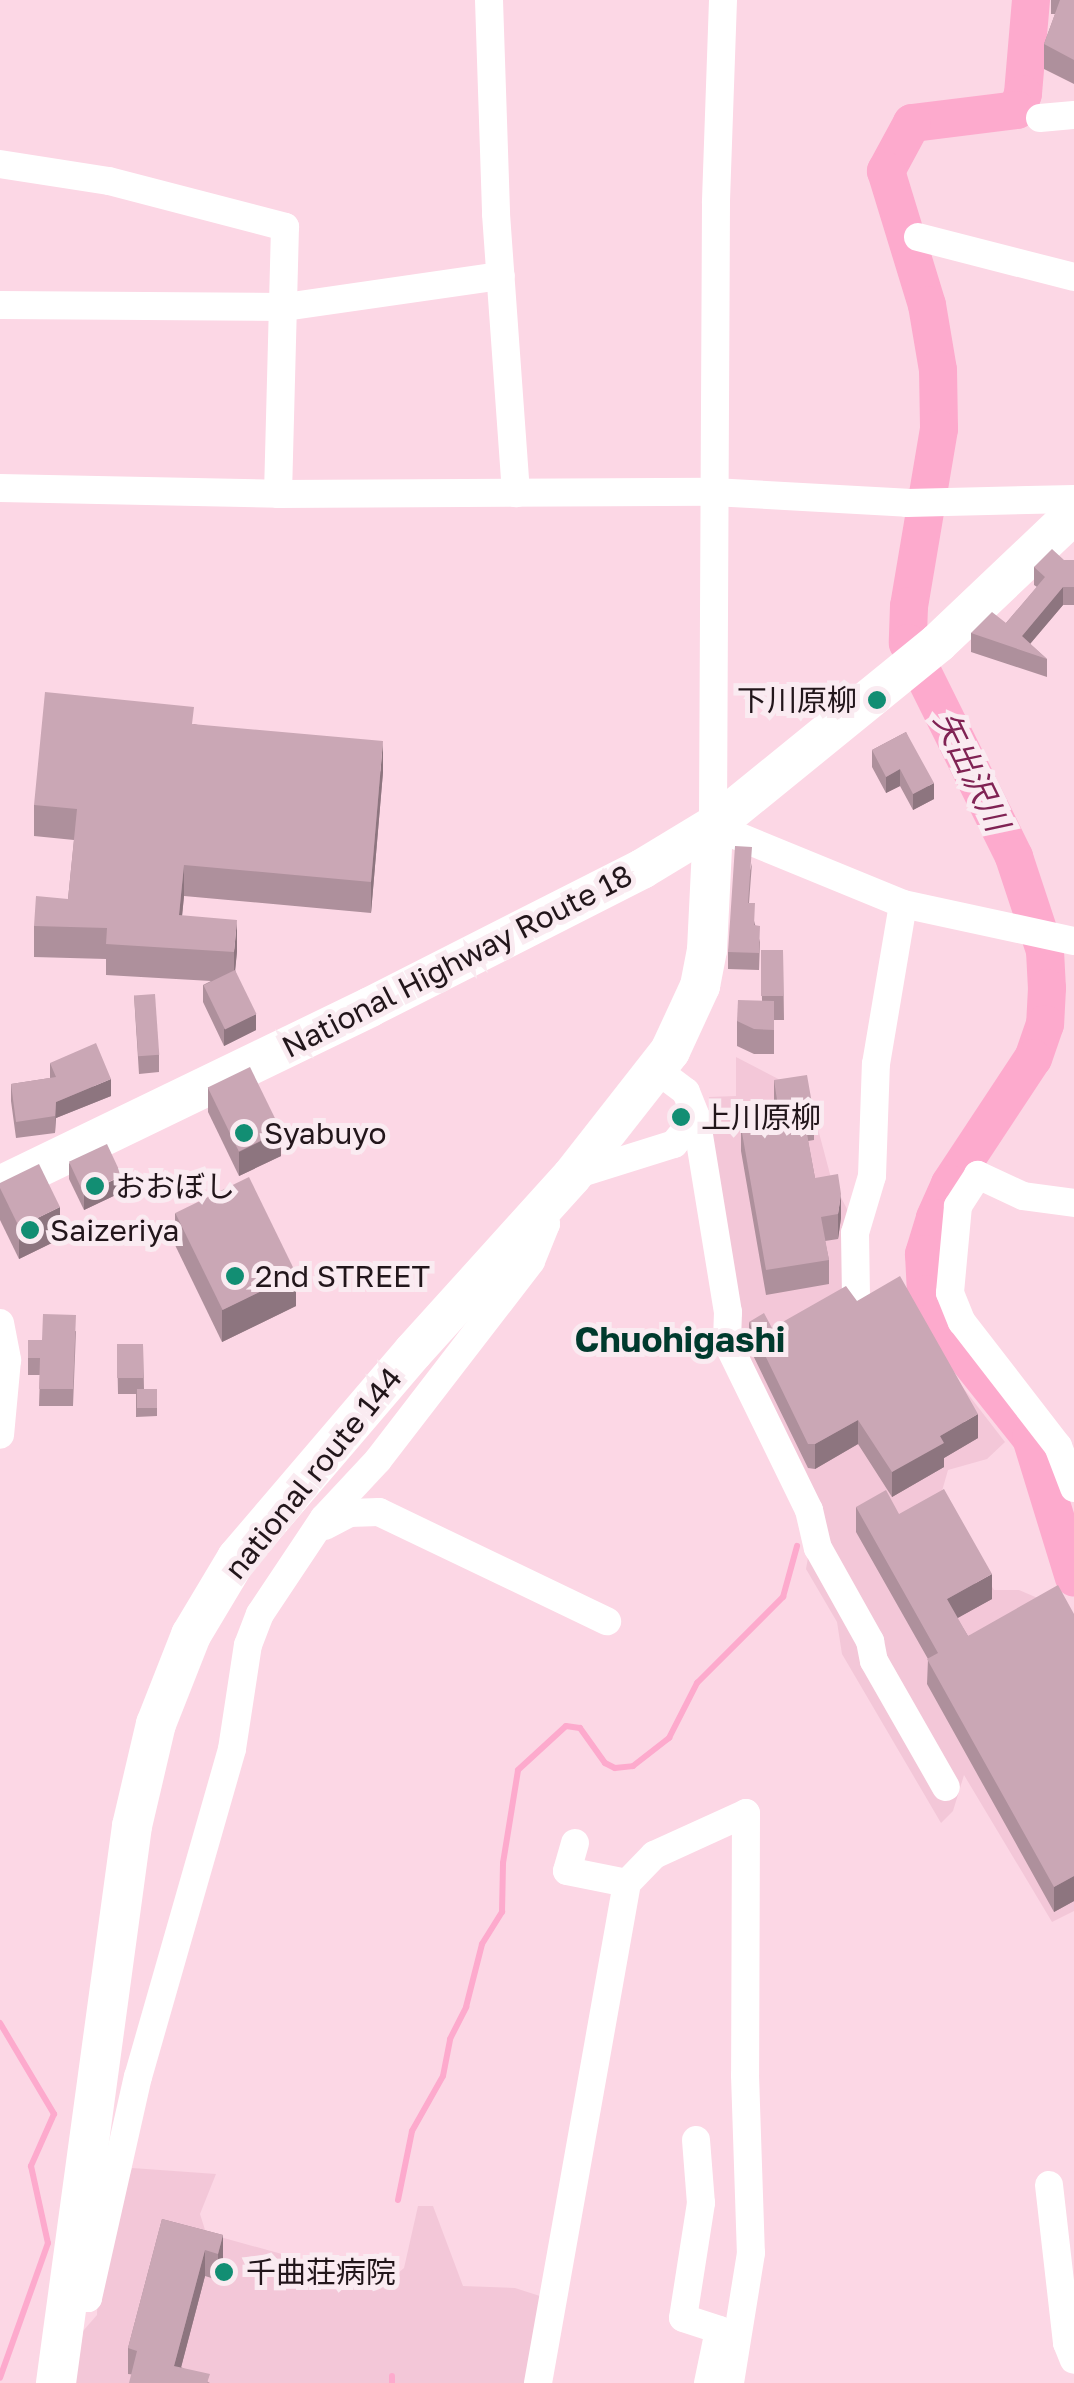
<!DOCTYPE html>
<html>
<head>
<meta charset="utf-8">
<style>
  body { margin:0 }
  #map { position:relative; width:1074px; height:2383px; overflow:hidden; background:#fcd7e5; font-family:"Golos Text","Noto Sans JP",sans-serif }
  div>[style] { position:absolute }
  .built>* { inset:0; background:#f3c7d8 }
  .stream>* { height:6px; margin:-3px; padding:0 3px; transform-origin:3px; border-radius:3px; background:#fdaacd }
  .river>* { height:38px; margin:-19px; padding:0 19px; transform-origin:19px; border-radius:19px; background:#fdaacd }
  .minor>* { height:28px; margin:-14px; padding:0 14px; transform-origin:14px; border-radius:14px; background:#fff }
  .highway>* { height:40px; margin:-20px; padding:0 20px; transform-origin:20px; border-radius:20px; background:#fff }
  .wall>* { inset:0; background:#ae909c }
  .shaded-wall>* { inset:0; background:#8d757f }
  .building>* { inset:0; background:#caa7b5; transform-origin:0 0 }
  .dots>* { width:28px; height:28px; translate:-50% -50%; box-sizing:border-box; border:5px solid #faebf1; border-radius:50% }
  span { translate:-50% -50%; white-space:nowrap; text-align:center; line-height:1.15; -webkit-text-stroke:10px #faebf1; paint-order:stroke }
  .poi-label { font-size:30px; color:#22161b }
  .right { translate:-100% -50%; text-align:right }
  .left { translate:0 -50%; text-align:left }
  .street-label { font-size:30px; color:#22161b }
  .water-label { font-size:32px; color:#802354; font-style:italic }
  .quarter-label { font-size:35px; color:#003a2d; font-weight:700 }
</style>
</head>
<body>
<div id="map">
  <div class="built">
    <div style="clip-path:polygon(736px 1057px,809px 1095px,831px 1178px,848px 1211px,851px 1300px,917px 1328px,1005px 1442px,987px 1459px,948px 1470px,940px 1498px,994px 1590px,1019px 1590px,1068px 1611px,1074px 1622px,1074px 1911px,1052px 1922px,964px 1775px,953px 1811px,941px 1823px,842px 1654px,837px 1622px,806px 1569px,810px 1546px,721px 1344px,709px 1097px,736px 1096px)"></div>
    <div style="clip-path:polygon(132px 2168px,216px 2174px,200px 2214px,206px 2233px,386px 2283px,404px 2268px,418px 2206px,433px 2206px,463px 2286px,515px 2288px,546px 2298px,530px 2383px,75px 2383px,83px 2331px,97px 2315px,98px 2276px)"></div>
  </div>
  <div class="stream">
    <div style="left:0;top:2023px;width:106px;rotate:59.3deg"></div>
    <div style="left:54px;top:2114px;width:57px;rotate:113.9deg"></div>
    <div style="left:31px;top:2166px;width:79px;rotate:77.6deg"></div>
    <div style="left:48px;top:2243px;width:143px;rotate:109.6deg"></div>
    <div style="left:398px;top:2200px;width:70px;rotate:-78.5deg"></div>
    <div style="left:412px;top:2131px;width:63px;rotate:-60.6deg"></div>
    <div style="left:443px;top:2076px;width:38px;rotate:-79deg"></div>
    <div style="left:450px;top:2039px;width:36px;rotate:-63deg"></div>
    <div style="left:466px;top:2007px;width:65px;rotate:-75.7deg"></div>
    <div style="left:482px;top:1944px;width:38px;rotate:-58deg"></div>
    <div style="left:502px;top:1912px;width:49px;rotate:-88.8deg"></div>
    <div style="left:503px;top:1863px;width:94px;rotate:-80.8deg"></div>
    <div style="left:518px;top:1770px;width:65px;rotate:-42.5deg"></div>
    <div style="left:566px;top:1726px;width:14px;rotate:8deg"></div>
    <div style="left:580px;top:1728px;width:43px;rotate:54.5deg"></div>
    <div style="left:605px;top:1763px;width:11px;rotate:27deg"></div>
    <div style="left:615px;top:1768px;width:18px;rotate:-6deg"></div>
    <div style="left:633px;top:1766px;width:46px;rotate:-37.9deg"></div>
    <div style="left:669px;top:1738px;width:62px;rotate:-63deg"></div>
    <div style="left:697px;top:1683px;width:122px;rotate:-45deg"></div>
    <div style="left:783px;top:1597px;width:53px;rotate:-74.6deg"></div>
    <div style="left:392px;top:2376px;width:7px;rotate:90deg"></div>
  </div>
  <div class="river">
    <div style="left:1031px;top:0;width:94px;rotate:94.9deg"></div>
    <div style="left:1023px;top:94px;width:17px;rotate:111deg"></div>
    <div style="left:1017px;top:110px;width:106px;rotate:172.9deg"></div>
    <div style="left:912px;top:123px;width:55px;rotate:118.4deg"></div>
    <div style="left:886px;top:171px;width:140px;rotate:73deg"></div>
    <div style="left:927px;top:305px;width:66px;rotate:80.4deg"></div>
    <div style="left:938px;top:370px;width:59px;rotate:89deg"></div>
    <div style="left:939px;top:429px;width:180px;rotate:99.6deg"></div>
    <div style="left:909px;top:606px;width:37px;rotate:92deg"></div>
    <div style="left:908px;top:643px;width:239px;rotate:63.6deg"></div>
    <div style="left:1014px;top:857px;width:99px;rotate:71.7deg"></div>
    <div style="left:1045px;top:951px;width:37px;rotate:87deg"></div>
    <div style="left:1047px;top:988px;width:36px;rotate:93deg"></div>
    <div style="left:1045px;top:1024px;width:36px;rotate:109deg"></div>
    <div style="left:1033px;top:1058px;width:151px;rotate:123.4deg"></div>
    <div style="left:950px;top:1184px;width:37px;rotate:114deg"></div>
    <div style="left:935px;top:1218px;width:38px;rotate:107deg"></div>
    <div style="left:924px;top:1254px;width:40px;rotate:87.1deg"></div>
    <div style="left:926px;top:1294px;width:27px;rotate:68deg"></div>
    <div style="left:936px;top:1319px;width:152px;rotate:51.4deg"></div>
    <div style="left:1031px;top:1438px;width:146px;rotate:72.9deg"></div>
  </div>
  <div class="minor">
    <div style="left:489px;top:0;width:214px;rotate:88.1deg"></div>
    <div style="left:496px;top:214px;width:280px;rotate:85.9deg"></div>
    <div style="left:723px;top:0;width:203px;rotate:92deg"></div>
    <div style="left:716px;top:203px;width:623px;rotate:90.28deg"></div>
    <div style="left:713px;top:826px;width:205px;rotate:22.3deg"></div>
    <div style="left:903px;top:904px;width:175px;rotate:12.2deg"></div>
    <div style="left:1040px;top:118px;width:34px;rotate:-5deg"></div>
    <div style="left:0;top:164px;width:110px;rotate:8.9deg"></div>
    <div style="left:109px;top:181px;width:182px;rotate:14.6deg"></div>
    <div style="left:285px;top:227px;width:267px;rotate:91.5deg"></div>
    <div style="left:918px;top:237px;width:161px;rotate:14.4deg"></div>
    <div style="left:0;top:305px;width:285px;rotate:0.4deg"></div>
    <div style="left:285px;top:307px;width:218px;rotate:-8.2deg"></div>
    <div style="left:0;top:488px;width:278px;rotate:1.2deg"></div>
    <div style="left:278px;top:494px;width:435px;rotate:-0.3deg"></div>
    <div style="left:713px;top:492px;width:194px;rotate:3.2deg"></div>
    <div style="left:907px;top:503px;width:167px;rotate:-1.4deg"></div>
    <div style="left:657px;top:1070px;width:36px;rotate:37deg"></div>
    <div style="left:686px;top:1092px;width:27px;rotate:68deg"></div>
    <div style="left:696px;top:1117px;width:198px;rotate:80.7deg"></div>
    <div style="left:728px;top:1312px;width:30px;rotate:92deg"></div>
    <div style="left:727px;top:1342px;width:187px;rotate:64deg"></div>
    <div style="left:809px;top:1510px;width:39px;rotate:77deg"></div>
    <div style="left:818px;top:1548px;width:107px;rotate:60.8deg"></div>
    <div style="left:870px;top:1641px;width:20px;rotate:79deg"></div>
    <div style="left:874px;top:1661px;width:145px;rotate:60.3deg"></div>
    <div style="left:572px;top:1176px;width:107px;rotate:-17.4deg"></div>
    <div style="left:674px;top:1144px;width:35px;rotate:-51deg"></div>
    <div style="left:1074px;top:1203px;width:51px;rotate:-172.2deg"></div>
    <div style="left:1023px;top:1196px;width:50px;rotate:-155deg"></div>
    <div style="left:978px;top:1175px;width:37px;rotate:123deg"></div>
    <div style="left:958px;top:1206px;width:87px;rotate:95.3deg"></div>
    <div style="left:950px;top:1293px;width:31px;rotate:68deg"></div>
    <div style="left:962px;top:1322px;width:157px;rotate:52.3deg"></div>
    <div style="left:1058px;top:1446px;width:45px;rotate:69.1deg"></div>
    <div style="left:856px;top:1297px;width:64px;rotate:-90.9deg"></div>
    <div style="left:855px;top:1233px;width:59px;rotate:-73.4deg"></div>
    <div style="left:872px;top:1176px;width:112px;rotate:-88deg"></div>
    <div style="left:876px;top:1064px;width:162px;rotate:-80.4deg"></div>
    <div style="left:0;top:1323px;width:38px;rotate:79deg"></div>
    <div style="left:7px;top:1360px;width:75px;rotate:95.3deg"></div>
    <div style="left:325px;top:1526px;width:27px;rotate:-28deg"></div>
    <div style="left:349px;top:1513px;width:30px;rotate:-2deg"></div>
    <div style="left:379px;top:1512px;width:253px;rotate:25.6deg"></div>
    <div style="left:575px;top:1843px;width:29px;rotate:106deg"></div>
    <div style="left:567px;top:1871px;width:61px;rotate:11.3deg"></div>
    <div style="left:696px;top:2140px;width:63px;rotate:85.5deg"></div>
    <div style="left:701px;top:2203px;width:116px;rotate:98.9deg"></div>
    <div style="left:683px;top:2318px;width:38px;rotate:18deg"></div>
    <div style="left:719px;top:2330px;width:54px;rotate:101.7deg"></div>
    <div style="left:1049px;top:2185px;width:159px;rotate:83.5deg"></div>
    <div style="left:1067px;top:2343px;width:18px;rotate:68deg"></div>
    <div style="left:69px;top:2297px;width:19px;rotate:3deg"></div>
    <div style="left:88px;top:2298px;width:227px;rotate:-77.3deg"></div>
    <div style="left:138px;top:2077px;width:341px;rotate:-74deg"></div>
    <div style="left:232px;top:1749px;width:105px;rotate:-81.3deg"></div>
    <div style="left:248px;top:1645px;width:33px;rotate:-69deg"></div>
    <div style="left:260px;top:1614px;width:115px;rotate:-56.3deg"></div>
    <div style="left:324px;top:1518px;width:79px;rotate:-47deg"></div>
    <div style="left:378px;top:1460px;width:251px;rotate:-52.4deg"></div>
    <div style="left:531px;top:1261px;width:40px;rotate:-68deg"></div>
    <div style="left:546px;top:1224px;width:12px;rotate:-125deg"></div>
    <div style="left:538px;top:2383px;width:508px;rotate:-79.91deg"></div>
    <div style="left:627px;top:1883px;width:39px;rotate:-46deg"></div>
    <div style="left:654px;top:1855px;width:101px;rotate:-24.5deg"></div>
    <div style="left:746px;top:1813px;width:262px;rotate:90.2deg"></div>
    <div style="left:745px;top:2075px;width:178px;rotate:88.1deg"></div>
    <div style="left:751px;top:2253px;width:132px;rotate:99.2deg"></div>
  </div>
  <div class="highway">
    <div style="left:0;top:1186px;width:411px;rotate:-25.8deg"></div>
    <div style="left:370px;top:1007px;width:305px;rotate:-26.9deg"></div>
    <div style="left:642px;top:869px;width:83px;rotate:-31.2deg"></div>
    <div style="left:713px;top:826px;width:290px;rotate:-39.1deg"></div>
    <div style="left:938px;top:643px;width:187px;rotate:-43.5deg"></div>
    <div style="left:56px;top:2383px;width:562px;rotate:-82.23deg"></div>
    <div style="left:132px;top:1826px;width:105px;rotate:-76.8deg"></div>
    <div style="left:156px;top:1724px;width:96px;rotate:-68.5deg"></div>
    <div style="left:191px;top:1635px;width:90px;rotate:-59.1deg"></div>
    <div style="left:237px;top:1558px;width:271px;rotate:-49.5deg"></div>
    <div style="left:413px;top:1352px;width:237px;rotate:-47.9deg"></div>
    <div style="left:572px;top:1176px;width:159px;rotate:-51.9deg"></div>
    <div style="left:670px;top:1051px;width:72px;rotate:-65.2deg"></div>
    <div style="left:700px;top:986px;width:37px;rotate:-79deg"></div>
    <div style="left:707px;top:950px;width:124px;rotate:-87.2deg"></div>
  </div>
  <div class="wall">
    <div style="clip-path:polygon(1051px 0,1074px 0,1074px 84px,1044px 69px,1044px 44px,1055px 14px,1051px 14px)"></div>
    <div style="clip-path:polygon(1064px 560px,1074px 560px,1074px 605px,1063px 605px,1030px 644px,1047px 659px,1047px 677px,971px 652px,971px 633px,1006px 623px,1037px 587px,1034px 585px,1034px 567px)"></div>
    <div style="clip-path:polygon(194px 724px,383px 772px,371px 913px,184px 896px,182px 916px,237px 951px,235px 970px,256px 1030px,224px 1046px,203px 1002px,203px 985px,211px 981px,106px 975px,106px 959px,34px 957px,34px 926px,68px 899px,74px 840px,34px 836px,34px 805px)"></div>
    <div style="clip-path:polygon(906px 732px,934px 799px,913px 810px,900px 786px,886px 793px,872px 767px,872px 750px)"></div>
    <div style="clip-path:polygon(752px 863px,749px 903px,760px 942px,759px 970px,728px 969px,728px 952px)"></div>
    <div style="clip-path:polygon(761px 950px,783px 950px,784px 1020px,774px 1020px,774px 1054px,754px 1054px,737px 1046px,737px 1021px,762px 1001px)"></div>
    <div style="clip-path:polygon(134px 995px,159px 1055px,159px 1072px,139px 1074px)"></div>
    <div style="clip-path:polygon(50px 1063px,111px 1096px,56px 1118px,55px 1133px,16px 1138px,11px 1101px,11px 1084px,50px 1078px)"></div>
    <div style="clip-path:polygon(774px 1080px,814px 1115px,814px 1140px,808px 1141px,815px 1178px,841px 1218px,838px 1239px,825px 1241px,829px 1260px,829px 1284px,766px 1295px,741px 1151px,741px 1127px,766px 1123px,766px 1102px,774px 1101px)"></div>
    <div style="clip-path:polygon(208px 1087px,281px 1156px,239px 1176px,208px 1112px)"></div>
    <div style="clip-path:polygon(69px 1163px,122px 1192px,84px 1210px,69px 1179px)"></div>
    <div style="clip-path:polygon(0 1183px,60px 1239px,19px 1259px,0 1220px)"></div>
    <div style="clip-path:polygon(175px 1213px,296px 1306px,222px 1342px,175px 1245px)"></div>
    <div style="clip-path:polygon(857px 1301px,978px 1438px,944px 1458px,944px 1467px,892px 1497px,858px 1444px,815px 1469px,808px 1468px,749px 1347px,749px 1322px,772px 1328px)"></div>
    <div style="clip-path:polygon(76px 1331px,73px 1406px,39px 1406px,40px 1375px,28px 1375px,28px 1340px,42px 1340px)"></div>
    <div style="clip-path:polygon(117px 1344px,143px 1344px,144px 1389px,157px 1389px,157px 1416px,136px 1417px,136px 1394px,118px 1394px)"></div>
    <div style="clip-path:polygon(856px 1507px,899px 1514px,992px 1599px,957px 1618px,968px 1636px,1074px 1614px,1074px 1901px,1054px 1912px,927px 1684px,928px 1659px,856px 1532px)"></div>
    <div style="clip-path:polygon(162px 2219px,223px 2235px,223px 2261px,218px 2280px,205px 2276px,181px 2367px,210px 2383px,128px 2374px,128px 2348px)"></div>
  </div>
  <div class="shaded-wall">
    <div style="clip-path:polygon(1063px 587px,1063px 605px,1024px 651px,1022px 636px)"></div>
    <div style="clip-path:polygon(383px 741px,383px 772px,371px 913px,371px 882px)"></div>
    <div style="clip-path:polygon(900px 769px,900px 786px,886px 793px,886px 777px)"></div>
    <div style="clip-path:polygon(934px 783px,934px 799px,913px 810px,913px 794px)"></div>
    <div style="clip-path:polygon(184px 865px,184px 896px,179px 946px,179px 915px)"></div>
    <div style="clip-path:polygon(237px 920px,237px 951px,234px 983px,234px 952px)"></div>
    <div style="clip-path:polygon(256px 1014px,256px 1030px,224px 1046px,224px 1029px)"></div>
    <div style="clip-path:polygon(111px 1079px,111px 1096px,56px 1118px,55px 1133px,56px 1102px)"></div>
    <div style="clip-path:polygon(281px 1131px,281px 1156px,239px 1176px,239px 1152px)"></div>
    <div style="clip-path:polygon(122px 1176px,122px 1192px,84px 1210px,84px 1194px)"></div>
    <div style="clip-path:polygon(841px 1194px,841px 1218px,838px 1239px,838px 1214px)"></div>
    <div style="clip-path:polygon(60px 1207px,60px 1239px,19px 1259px,19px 1227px)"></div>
    <div style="clip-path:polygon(296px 1274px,296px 1306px,222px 1342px,222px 1310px)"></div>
    <div style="clip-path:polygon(978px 1414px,978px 1438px,944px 1458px,944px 1467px,892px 1497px,892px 1472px,940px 1436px)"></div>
    <div style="clip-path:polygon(858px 1420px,858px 1444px,815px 1469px,815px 1444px)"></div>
    <div style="clip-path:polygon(992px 1574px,992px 1599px,947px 1624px,947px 1599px)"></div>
    <div style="clip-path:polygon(1074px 1876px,1074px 1901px,1054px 1912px,1054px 1887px)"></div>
    <div style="clip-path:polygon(223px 2235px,223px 2261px,218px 2280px,218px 2254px)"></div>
    <div style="clip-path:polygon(205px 2250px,205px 2276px,177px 2383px,174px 2366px)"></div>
  </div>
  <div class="building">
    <div style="clip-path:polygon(1060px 0,1074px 0,1074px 60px,1044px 44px)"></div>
    <div style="clip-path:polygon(1052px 549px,1064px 560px,1074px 560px,1074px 587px,1063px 587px,1022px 636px,1047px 659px,971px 633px,992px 612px,1006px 623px,1045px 577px,1034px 567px)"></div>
    <div style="clip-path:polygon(45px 692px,194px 707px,192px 724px,383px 741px,371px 882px,184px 865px,179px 915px,237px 920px,234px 952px,106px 944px,107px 928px,34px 926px,36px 896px,68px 899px,77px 809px,34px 805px)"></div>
    <div style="clip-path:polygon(906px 732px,934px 783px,913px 794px,900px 769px,886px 777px,872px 750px)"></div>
    <div style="clip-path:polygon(735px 846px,752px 847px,748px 903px,755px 903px,754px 925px,760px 926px,759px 953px,728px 952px)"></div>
    <div style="left:761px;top:950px;width:22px;height:46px"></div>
    <div style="left:235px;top:970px;width:49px;height:35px;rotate:64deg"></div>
    <div style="left:155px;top:994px;width:61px;height:21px;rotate:86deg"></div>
    <div style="clip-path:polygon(738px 1000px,774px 1001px,774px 1030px,754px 1029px,737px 1021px)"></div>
    <div style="clip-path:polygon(96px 1043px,111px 1079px,56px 1102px,55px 1116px,16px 1122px,11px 1084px,56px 1077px,50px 1063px)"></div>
    <div style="left:250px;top:1067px;width:71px;height:47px;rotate:64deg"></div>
    <div style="clip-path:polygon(807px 1075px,814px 1115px,804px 1117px,815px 1178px,838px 1174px,841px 1194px,838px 1214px,821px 1217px,829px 1260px,766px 1270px,741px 1127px,769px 1122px,766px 1102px,777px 1100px,774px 1080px)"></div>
    <div style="left:107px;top:1144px;width:35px;height:42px;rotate:65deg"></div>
    <div style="clip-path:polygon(39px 1164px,60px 1207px,19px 1227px,0 1188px,0 1183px)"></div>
    <div style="left:249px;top:1177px;width:108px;height:82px;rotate:64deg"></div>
    <div style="clip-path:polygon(900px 1276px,978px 1414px,940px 1436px,944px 1443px,892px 1472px,858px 1420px,815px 1444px,808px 1444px,749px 1322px,764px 1313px,772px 1328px,846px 1286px,857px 1301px)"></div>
    <div style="clip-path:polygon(43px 1314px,76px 1315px,73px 1389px,39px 1389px,40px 1358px,28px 1358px,28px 1340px,42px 1340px)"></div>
    <div style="left:117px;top:1344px;width:26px;height:34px"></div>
    <div style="left:137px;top:1389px;width:20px;height:19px"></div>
    <div style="clip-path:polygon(944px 1489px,992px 1574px,947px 1599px,968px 1636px,1058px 1585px,1074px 1614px,1074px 1876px,1054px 1887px,927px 1659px,938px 1653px,856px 1507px,886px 1490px,899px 1514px)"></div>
    <div style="clip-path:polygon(162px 2219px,223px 2235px,218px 2254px,205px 2250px,174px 2366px,210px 2374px,207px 2383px,129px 2383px,137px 2351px,128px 2348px)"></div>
  </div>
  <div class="dots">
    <div style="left:877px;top:700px;background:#128e73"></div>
    <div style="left:681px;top:1117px;background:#128e73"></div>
    <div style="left:244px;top:1133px;background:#128e73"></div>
    <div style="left:95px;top:1186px;background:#128e73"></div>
    <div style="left:30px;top:1230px;background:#128e73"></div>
    <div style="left:235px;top:1276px;background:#128e73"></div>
    <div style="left:224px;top:2272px;background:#128e73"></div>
  </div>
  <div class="poi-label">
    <span class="right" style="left:857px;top:700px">下川原柳</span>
    <span class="left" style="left:701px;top:1117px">上川原柳</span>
    <span class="left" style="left:264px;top:1133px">Syabuyo</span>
    <span class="left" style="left:115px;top:1186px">おおぼし</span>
    <span class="left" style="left:50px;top:1230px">Saizeriya</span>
    <span class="left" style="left:255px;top:1276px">2nd STREET</span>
    <span class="left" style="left:246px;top:2272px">千曲荘病院</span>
  </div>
  <div class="street-label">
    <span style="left:457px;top:961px;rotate:-27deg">National Highway Route 18</span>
    <span style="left:313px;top:1473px;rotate:-51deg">national route 144</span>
  </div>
  <div class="water-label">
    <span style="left:972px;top:771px;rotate:64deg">矢出沢川</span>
  </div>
  <div class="quarter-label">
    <span style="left:680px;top:1339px">Chuohigashi</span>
  </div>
</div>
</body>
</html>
